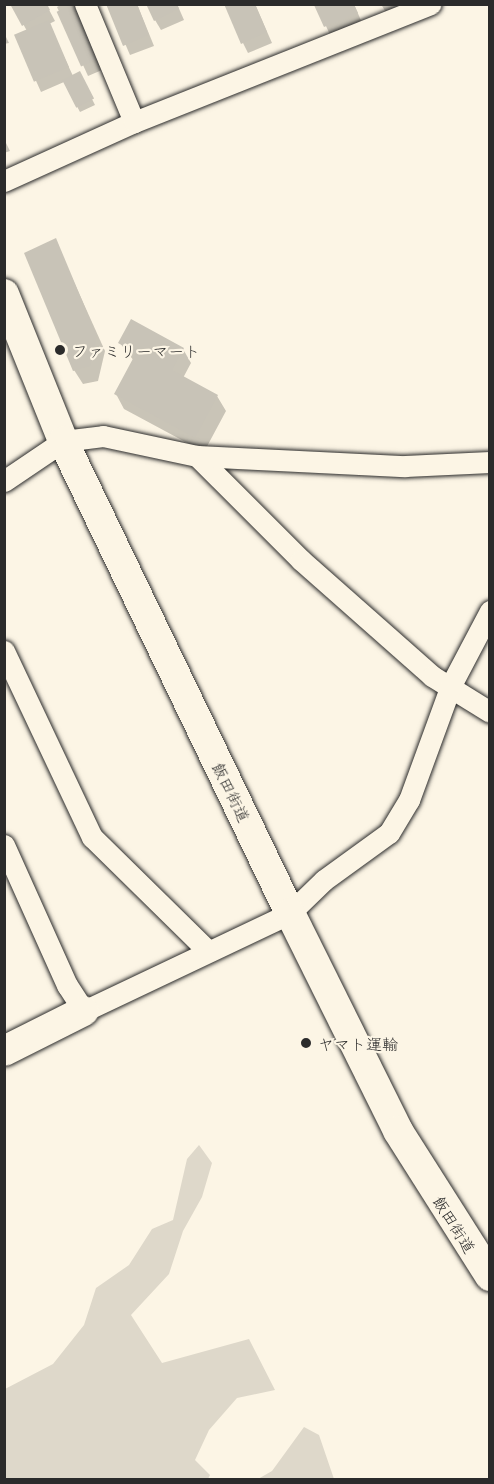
<!DOCTYPE html>
<html>
<head>
<meta charset="utf-8">
<style>
  body { margin:0 }
  #map { position:relative; width:494px; height:1484px; overflow:hidden; background:#fcf5e5; font-family:"Playpen Sans","Klee One",sans-serif }
  div>[style] { position:absolute }
  .green>* { inset:0; background:#ded8ca }
  .shadow>* { inset:0; background:#0003 }
  .building>* { inset:0; background:#c8c3b7; transform-origin:0 0 }
  .roads { filter:drop-shadow(0 0 2px #2b2b2b) drop-shadow(0 0 2px #2b2b2b) }
  .street>* { height:21px; margin:-10.5px; padding:0 10.5px; transform-origin:10.5px; border-radius:10.5px; background:#fcf5e5 }
  .secondary>* { height:30px; margin:-15px; padding:0 15px; transform-origin:15px; border-radius:15px; background:#fcf5e5 }
  .dots>* { width:16px; height:16px; translate:-50% -50%; box-sizing:border-box; border:3px solid #fcf5e5; border-radius:50% }
  span { translate:-50% -50%; white-space:nowrap; text-align:center; line-height:1.15; -webkit-text-stroke:4.5px #fcf5e5; paint-order:stroke }
  .poi-label { font-size:16px; color:#2b2b2b }
  .left { translate:0 -50%; text-align:left }
  .street-label { font-size:16px; color:#2b2b2b }
  .frame { position:absolute; inset:0; border:6px solid #2b2b2b; pointer-events:none }
</style>
</head>
<body>
<div id="map">
  <div class="green">
    <div style="clip-path:polygon(199px 1145px,212px 1163px,202px 1197px,183px 1231px,169px 1274px,131px 1315px,162px 1363px,249px 1339px,275px 1390px,237px 1398px,209px 1430px,195px 1460px,210px 1475px,208px 1479px,5px 1479px,5px 1389px,53px 1364px,84px 1325px,96px 1288px,129px 1265px,152px 1229px,173px 1220px,187px 1159px)"></div>
    <div style="clip-path:polygon(304px 1427px,319px 1435px,334px 1479px,258px 1479px,272px 1471px)"></div>
  </div>
  <div class="shadow">
    <div style="clip-path:polygon(12px 4px,46px 4px,55px 21px,49px 24px,73px 76px,79px 73px,95px 105px,80px 112px,64px 82px,41px 92px,16px 36px,27px 31px)"></div>
    <div style="clip-path:polygon(62px 4px,73px 4px,102px 70px,88px 76px,57px 7px)"></div>
    <div style="clip-path:polygon(108px 4px,137px 4px,154px 46px,130px 55px)"></div>
    <div style="clip-path:polygon(177px 4px,184px 20px,161px 30px,155px 20px)"></div>
    <div style="clip-path:polygon(255px 4px,272px 43px,248px 53px,243px 43px)"></div>
    <div style="clip-path:polygon(316px 4px,354px 4px,362px 23px,331px 37px)"></div>
    <div style="clip-path:polygon(381px 4px,411px 4px,388px 16px)"></div>
    <div style="clip-path:polygon(4px 33px,9px 43px,4px 44px)"></div>
    <div style="clip-path:polygon(4px 139px,10px 151px,4px 153px)"></div>
    <div style="clip-path:polygon(55px 240px,105px 351px,98px 381px,83px 384px,74px 370px)"></div>
    <div style="clip-path:polygon(120px 343px,183px 349px,191px 363px,183px 378px,217px 396px,226px 411px,204px 452px,124px 409px,116px 394px,134px 361px)"></div>
  </div>
  <div class="building">
    <div style="clip-path:polygon(10px 4px,47px 4px,50px 10px,22px 26px)"></div>
    <div style="left:74px;top:4px;width:60px;height:19px;rotate:66deg"></div>
    <div style="clip-path:polygon(106px 4px,137px 4px,149px 35px,123px 46px)"></div>
    <div style="clip-path:polygon(146px 4px,177px 4px,179px 9px,154px 21px)"></div>
    <div style="clip-path:polygon(224px 4px,255px 4px,267px 32px,241px 44px)"></div>
    <div style="clip-path:polygon(314px 5px,354px 5px,358px 13px,324px 27px)"></div>
    <div style="left:49px;top:20px;width:51px;height:38px;rotate:67deg"></div>
    <div style="left:80px;top:71px;width:31px;height:20px;rotate:63deg"></div>
    <div style="clip-path:polygon(56px 238px,97px 336px,90px 366px,73px 371px,24px 253px)"></div>
    <div style="clip-path:polygon(131px 319px,184px 348px,172px 370px,218px 395px,195px 438px,114px 394px,136px 353px,118px 343px)"></div>
  </div>
  <div class="roads">
    <div class="street">
      <div style="left:85px;top:4px;width:128px;rotate:67.4deg"></div>
      <div style="left:4px;top:181px;width:143px;rotate:-24.4deg"></div>
      <div style="left:134px;top:122px;width:319px;rotate:-21.7deg"></div>
      <div style="left:197px;top:456px;width:147px;rotate:45deg"></div>
      <div style="left:301px;top:560px;width:175px;rotate:41.5deg"></div>
      <div style="left:432px;top:676px;width:68px;rotate:31.8deg"></div>
      <div style="left:4px;top:481px;width:71px;rotate:-34.1deg"></div>
      <div style="left:63px;top:441px;width:40px;rotate:-7.1deg"></div>
      <div style="left:103px;top:436px;width:96px;rotate:12deg"></div>
      <div style="left:197px;top:456px;width:208px;rotate:2.8deg"></div>
      <div style="left:405px;top:466px;width:85px;rotate:-2.7deg"></div>
      <div style="left:4px;top:651px;width:206px;rotate:64.7deg"></div>
      <div style="left:92px;top:837px;width:163px;rotate:44.5deg"></div>
      <div style="left:4px;top:845px;width:154px;rotate:65.8deg"></div>
      <div style="left:67px;top:985px;width:31px;rotate:57deg"></div>
      <div style="left:84px;top:1011px;width:228px;rotate:-25.4deg"></div>
      <div style="left:290px;top:913px;width:47px;rotate:-44.1deg"></div>
      <div style="left:324px;top:880px;width:80px;rotate:-35.9deg"></div>
      <div style="left:389px;top:833px;width:39px;rotate:-59deg"></div>
      <div style="left:409px;top:800px;width:122px;rotate:-69.9deg"></div>
      <div style="left:451px;top:685px;width:84px;rotate:-62.2deg"></div>
    </div>
    <div class="secondary">
      <div style="left:4px;top:294px;width:158px;rotate:68.1deg"></div>
      <div style="left:63px;top:441px;width:524px;rotate:64.32deg"></div>
      <div style="left:290px;top:913px;width:243px;rotate:63.6deg"></div>
      <div style="left:398px;top:1131px;width:172px;rotate:57.6deg"></div>
      <div style="left:4px;top:1051px;width:89px;rotate:-26.6deg"></div>
    </div>
  </div>
  <div class="dots">
    <div style="left:60px;top:350px;background:#2b2b2b"></div>
    <div style="left:306px;top:1043px;background:#2b2b2b"></div>
  </div>
  <div class="poi-label">
    <span class="left" style="left:72px;top:350px">ファミリーマート</span>
    <span class="left" style="left:318px;top:1043px">ヤマト運輸</span>
  </div>
  <div class="street-label">
    <span style="left:232px;top:792px;rotate:64deg">飯田街道</span>
    <span style="left:455px;top:1224px;rotate:58deg">飯田街道</span>
  </div>
  <div class="frame"></div>
</div>
</body>
</html>
